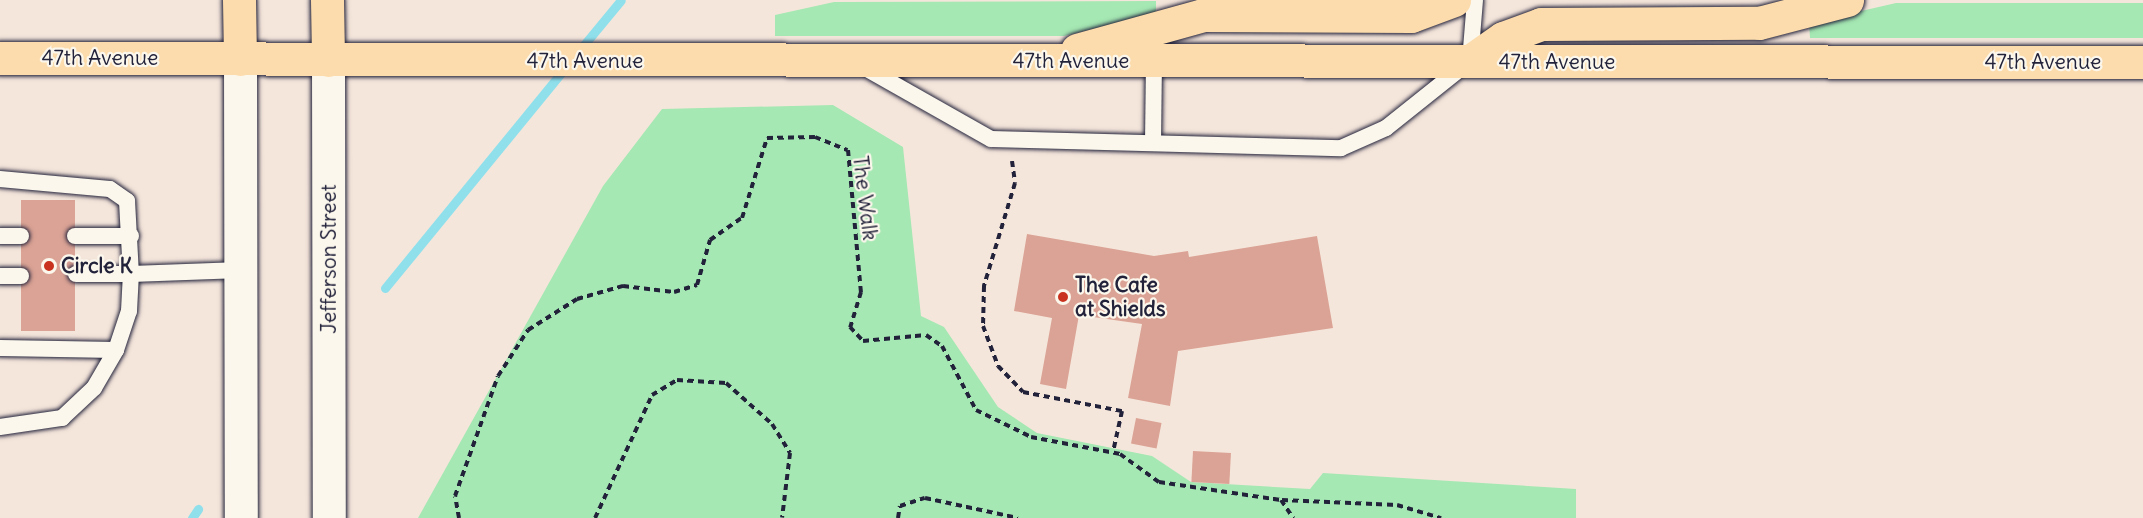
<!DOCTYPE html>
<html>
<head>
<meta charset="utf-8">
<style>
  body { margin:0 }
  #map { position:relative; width:2143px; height:518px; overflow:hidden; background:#f5e6db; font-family:Delius,sans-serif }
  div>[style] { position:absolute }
  .green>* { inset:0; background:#a5e8b3 }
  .stream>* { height:9px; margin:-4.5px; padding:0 4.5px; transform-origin:4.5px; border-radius:4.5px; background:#90e0ec }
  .building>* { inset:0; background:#dba395; transform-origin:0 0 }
  .path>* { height:4px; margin-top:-2px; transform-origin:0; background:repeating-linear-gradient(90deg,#22223b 0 6px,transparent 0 10.5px) }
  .roads { filter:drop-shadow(0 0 2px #22223b) drop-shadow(0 0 2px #22223b) }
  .lane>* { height:16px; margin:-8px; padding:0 8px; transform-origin:8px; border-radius:8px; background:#fbf7ec }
  .secondary>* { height:33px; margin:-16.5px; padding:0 16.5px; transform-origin:16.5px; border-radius:16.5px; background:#fbf7ec }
  .primary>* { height:33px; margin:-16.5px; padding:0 16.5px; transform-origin:16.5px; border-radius:16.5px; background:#fcdcac }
  .dots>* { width:16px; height:16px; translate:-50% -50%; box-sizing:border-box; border:3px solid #fbf7ec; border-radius:50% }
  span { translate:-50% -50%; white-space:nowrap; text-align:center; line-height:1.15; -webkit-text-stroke:4.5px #fbf7ec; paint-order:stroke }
  .street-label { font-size:21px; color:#22223b }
  .poi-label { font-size:21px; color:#22223b; font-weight:700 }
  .left { translate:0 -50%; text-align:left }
</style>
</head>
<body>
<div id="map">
  <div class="green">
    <div style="clip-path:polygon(1156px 1px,1156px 14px,1064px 36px,775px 36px,775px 15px,834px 2px)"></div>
    <div style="clip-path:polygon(1896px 3px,2143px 3px,2143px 38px,1810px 38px,1809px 23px)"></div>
    <div style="clip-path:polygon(833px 105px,903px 147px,921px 316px,944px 327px,998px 407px,1037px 433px,1152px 456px,1191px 482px,1310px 489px,1323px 473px,1576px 489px,1576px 518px,418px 518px,603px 186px,662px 109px)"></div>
  </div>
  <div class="stream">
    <div style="left:578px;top:52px;width:67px;rotate:-50.4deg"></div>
    <div style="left:385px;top:288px;width:286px;rotate:-50.7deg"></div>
    <div style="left:192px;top:518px;width:11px;rotate:-56deg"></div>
  </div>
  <div class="building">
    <div style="left:75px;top:200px;width:131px;height:54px;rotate:90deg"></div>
    <div style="clip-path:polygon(1027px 234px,1154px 256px,1188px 251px,1189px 257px,1317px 236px,1333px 328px,1178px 351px,1170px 406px,1128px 398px,1142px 324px,1079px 315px,1066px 389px,1040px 384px,1052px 318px,1014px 311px)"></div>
    <div style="left:1136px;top:418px;width:26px;height:26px;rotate:11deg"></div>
    <div style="left:1193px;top:451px;width:38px;height:31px;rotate:3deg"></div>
  </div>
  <div class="path">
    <div style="left:1012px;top:161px;width:22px;rotate:82deg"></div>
    <div style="left:1015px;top:183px;width:108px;rotate:106.8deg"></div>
    <div style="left:984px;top:286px;width:40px;rotate:91.4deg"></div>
    <div style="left:983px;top:326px;width:43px;rotate:69.4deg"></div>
    <div style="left:998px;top:366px;width:36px;rotate:46deg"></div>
    <div style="left:1023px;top:392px;width:101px;rotate:10.9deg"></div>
    <div style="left:1122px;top:411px;width:42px;rotate:102.4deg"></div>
    <div style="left:1282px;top:500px;width:115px;rotate:2.5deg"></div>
    <div style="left:1397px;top:505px;width:46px;rotate:16.5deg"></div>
    <div style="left:459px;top:518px;width:22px;rotate:-100deg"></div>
    <div style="left:455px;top:496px;width:127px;rotate:-70.3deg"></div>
    <div style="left:498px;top:376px;width:55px;rotate:-56.9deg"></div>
    <div style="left:528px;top:330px;width:58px;rotate:-32.3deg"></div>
    <div style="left:577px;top:299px;width:48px;rotate:-15.8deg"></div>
    <div style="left:623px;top:286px;width:51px;rotate:6.7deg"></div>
    <div style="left:674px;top:292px;width:24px;rotate:-17deg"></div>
    <div style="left:697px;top:285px;width:47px;rotate:-73.9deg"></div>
    <div style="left:710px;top:240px;width:39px;rotate:-35deg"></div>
    <div style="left:742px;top:218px;width:84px;rotate:-72.6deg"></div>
    <div style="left:767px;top:138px;width:48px;rotate:-1.2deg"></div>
    <div style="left:815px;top:137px;width:35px;rotate:22deg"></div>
    <div style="left:848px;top:150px;width:143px;rotate:84.8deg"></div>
    <div style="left:861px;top:292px;width:37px;rotate:107deg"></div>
    <div style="left:850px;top:327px;width:19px;rotate:47deg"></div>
    <div style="left:863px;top:341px;width:63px;rotate:-5.4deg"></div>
    <div style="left:926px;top:335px;width:19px;rotate:35deg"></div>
    <div style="left:942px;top:346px;width:72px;rotate:62deg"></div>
    <div style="left:976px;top:410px;width:61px;rotate:26.1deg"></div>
    <div style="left:1031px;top:437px;width:91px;rotate:10.8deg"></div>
    <div style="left:1120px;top:454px;width:48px;rotate:35.7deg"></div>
    <div style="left:1159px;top:482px;width:123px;rotate:8.4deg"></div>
    <div style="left:1281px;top:500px;width:22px;rotate:56deg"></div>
    <div style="left:595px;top:518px;width:136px;rotate:-65.1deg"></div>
    <div style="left:652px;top:395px;width:29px;rotate:-31deg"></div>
    <div style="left:677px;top:380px;width:49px;rotate:3.5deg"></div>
    <div style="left:726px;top:383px;width:62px;rotate:41.7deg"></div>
    <div style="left:772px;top:424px;width:34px;rotate:58deg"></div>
    <div style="left:790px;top:453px;width:65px;rotate:97deg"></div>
    <div style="left:898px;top:518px;width:12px;rotate:-81deg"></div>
    <div style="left:900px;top:506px;width:26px;rotate:-18deg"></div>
    <div style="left:925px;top:498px;width:95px;rotate:12.1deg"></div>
  </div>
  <div class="roads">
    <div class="lane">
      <div style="left:860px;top:65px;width:150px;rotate:29.5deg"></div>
      <div style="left:991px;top:139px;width:350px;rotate:1.5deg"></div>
      <div style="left:1341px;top:148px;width:49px;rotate:-24deg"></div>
      <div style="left:1386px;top:128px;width:107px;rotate:-38.6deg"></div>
      <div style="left:1470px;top:61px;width:61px;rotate:-85.3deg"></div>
      <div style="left:1153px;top:143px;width:82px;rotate:-89.3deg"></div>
      <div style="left:0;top:179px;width:110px;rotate:5.2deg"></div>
      <div style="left:110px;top:189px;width:21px;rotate:35deg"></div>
      <div style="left:127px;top:201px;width:73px;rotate:86.9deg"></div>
      <div style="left:131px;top:274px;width:110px;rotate:-2.1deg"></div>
      <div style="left:0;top:236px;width:21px"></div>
      <div style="left:75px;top:236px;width:56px"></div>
      <div style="left:0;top:276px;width:21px"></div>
      <div style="left:0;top:348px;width:116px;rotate:1deg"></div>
      <div style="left:0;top:427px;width:63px;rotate:-8.3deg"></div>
      <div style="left:62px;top:418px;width:44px;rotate:-43.2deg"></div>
      <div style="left:94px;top:388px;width:44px;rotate:-59.9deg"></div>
      <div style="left:116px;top:350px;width:41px;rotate:-71.6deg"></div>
      <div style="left:129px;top:311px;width:37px;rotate:-87deg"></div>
      <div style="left:131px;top:274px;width:55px;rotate:180deg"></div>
    </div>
    <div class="secondary">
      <div style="left:240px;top:59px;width:459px;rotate:89.9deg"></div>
      <div style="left:328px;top:60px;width:458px;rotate:89.9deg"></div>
    </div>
    <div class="primary">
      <div style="left:239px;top:0;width:59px;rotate:89deg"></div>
      <div style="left:327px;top:0;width:60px;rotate:89deg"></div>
      <div style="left:1077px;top:50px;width:131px;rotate:-15.5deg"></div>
      <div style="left:1203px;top:15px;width:208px;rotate:0.3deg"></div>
      <div style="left:1411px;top:16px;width:46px;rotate:-20.4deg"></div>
      <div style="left:0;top:58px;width:2143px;rotate:0.11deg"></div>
      <div style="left:1470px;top:61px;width:40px;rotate:-34.9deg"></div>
      <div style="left:1503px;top:38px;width:40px;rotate:-20.2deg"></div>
      <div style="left:1541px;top:24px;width:218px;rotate:-0.3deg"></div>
      <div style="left:1759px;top:23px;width:91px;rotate:-14.6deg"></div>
    </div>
  </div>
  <div class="dots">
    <div style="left:49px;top:266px;background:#c8321e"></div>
    <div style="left:1063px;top:297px;background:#c8321e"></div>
  </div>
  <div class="street-label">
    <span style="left:100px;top:58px">47th Avenue</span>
    <span style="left:585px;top:61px">47th Avenue</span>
    <span style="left:1071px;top:61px">47th Avenue</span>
    <span style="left:1557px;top:62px">47th Avenue</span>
    <span style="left:2043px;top:62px">47th Avenue</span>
    <span style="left:865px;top:198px;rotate:83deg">The Walk</span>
    <span style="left:329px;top:259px;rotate:-90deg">Jefferson Street</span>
  </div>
  <div class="poi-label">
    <span class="left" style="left:61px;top:266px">Circle K</span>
    <span class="left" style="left:1075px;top:297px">The Cafe<br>at Shields</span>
  </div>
</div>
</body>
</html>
